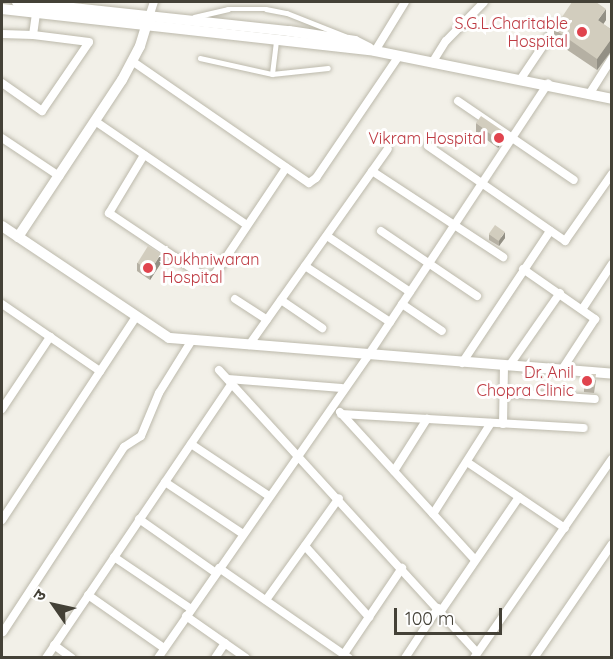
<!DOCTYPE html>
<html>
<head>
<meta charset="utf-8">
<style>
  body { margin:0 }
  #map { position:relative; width:613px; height:659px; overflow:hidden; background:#f2f0e8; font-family:Quicksand,"Noto Sans Devanagari",sans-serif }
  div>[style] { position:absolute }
  .roads { filter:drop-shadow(0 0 2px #bcb9ab) drop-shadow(0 0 2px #bcb9ab) }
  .service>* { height:4.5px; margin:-2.25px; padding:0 2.25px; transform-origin:2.25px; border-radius:2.25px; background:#fff }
  .minor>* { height:8px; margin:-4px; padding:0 4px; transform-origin:4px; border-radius:4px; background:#fff }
  .tertiary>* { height:10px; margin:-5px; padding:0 5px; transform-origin:5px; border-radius:5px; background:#fff }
  .wall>* { inset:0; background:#b5b0a3 }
  .shaded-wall>* { inset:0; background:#939085 }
  .building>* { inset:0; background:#d2cdbe; transform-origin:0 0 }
  .dots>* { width:16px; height:16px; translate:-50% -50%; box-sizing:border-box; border:3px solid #fff; border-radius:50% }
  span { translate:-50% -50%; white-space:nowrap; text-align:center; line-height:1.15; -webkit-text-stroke:6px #fff; paint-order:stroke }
  .health-label { font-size:16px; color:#be3a42 }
  .right { translate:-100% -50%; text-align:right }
  .left { translate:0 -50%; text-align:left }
  .frame { position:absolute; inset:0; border:3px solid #444137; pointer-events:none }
  .north { position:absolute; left:24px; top:575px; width:60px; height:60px; -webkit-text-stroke:4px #fff; paint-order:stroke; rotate:304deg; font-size:16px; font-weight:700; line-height:24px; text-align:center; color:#444137 }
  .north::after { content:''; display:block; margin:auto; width:21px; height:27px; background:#444137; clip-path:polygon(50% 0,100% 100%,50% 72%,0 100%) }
  .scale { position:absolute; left:394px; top:608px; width:108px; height:27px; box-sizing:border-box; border:3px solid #444137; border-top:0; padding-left:8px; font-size:18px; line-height:21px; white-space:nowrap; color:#444137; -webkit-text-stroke:4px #fff; paint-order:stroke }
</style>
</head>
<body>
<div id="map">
  <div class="roads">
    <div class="service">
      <div style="left:194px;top:17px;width:35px;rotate:-13deg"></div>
      <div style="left:228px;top:9px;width:38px"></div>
      <div style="left:266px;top:9px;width:21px;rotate:11deg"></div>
      <div style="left:287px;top:13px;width:62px;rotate:21.6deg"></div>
      <div style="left:200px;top:58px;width:74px;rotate:12.5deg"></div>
      <div style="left:272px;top:74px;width:35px;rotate:-83deg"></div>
      <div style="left:272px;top:74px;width:56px;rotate:-6.1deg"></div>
    </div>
    <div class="minor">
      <div style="left:149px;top:17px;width:16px;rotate:-72deg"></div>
      <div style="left:2px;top:34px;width:31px;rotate:2deg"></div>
      <div style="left:33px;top:35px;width:28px;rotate:-82deg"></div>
      <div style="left:375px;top:51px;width:57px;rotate:-58.5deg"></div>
      <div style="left:132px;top:61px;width:215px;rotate:34.6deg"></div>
      <div style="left:309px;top:183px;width:9px;rotate:-36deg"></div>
      <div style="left:316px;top:178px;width:148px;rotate:-55.8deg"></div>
      <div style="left:432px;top:63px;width:26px;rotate:-58deg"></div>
      <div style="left:446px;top:41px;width:54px;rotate:-45.7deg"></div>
      <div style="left:520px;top:80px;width:70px;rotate:-56.1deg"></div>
      <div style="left:2px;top:83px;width:49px;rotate:35deg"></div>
      <div style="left:42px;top:111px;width:83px;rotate:-55.7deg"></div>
      <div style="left:89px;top:42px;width:56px;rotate:-172.9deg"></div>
      <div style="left:590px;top:93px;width:41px;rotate:-57.8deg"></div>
      <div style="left:458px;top:101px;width:140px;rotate:34.3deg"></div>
      <div style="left:95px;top:121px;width:184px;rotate:34.4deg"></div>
      <div style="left:2px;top:138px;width:69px;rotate:33.7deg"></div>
      <div style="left:428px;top:146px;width:167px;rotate:34.7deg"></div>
      <div style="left:565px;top:241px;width:82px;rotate:-55deg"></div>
      <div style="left:144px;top:155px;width:68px;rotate:121.1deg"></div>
      <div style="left:109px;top:213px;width:117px;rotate:33.8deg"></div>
      <div style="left:206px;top:278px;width:10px;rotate:-24deg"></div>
      <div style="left:215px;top:274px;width:128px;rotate:-56.2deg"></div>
      <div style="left:372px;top:171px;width:157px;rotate:33.3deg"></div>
      <div style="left:381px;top:231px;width:116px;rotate:34.1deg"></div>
      <div style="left:327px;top:236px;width:100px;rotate:34deg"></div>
      <div style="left:305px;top:266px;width:102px;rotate:33.4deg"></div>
      <div style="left:523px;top:269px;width:88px;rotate:34.8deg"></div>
      <div style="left:595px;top:319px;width:62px;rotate:123.2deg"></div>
      <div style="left:235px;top:299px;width:38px;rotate:33deg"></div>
      <div style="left:281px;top:300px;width:50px;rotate:34.3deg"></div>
      <div style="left:2px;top:304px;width:119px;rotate:34.4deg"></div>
      <div style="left:402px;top:304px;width:48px;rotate:34deg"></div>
      <div style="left:583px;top:308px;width:53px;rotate:-56.6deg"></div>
      <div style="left:249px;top:345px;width:240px;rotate:-54.7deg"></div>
      <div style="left:462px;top:363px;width:159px;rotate:-56.3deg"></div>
      <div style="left:509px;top:366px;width:89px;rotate:-55.1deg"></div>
      <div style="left:219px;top:370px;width:381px;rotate:47.6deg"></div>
      <div style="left:228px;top:379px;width:114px;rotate:4.5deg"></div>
      <div style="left:504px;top:393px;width:91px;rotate:3.8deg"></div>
      <div style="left:2px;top:409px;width:87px;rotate:-56.3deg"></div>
      <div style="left:340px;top:412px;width:200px;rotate:47.6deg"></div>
      <div style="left:341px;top:414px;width:243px;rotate:3.3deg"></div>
      <div style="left:503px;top:424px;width:58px;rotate:-89deg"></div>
      <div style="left:191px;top:444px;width:94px;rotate:33.7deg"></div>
      <div style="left:467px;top:462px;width:118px;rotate:34deg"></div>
      <div style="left:394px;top:471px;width:62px;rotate:-57.6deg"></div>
      <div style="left:165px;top:482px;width:94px;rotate:33.7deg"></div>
      <div style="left:433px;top:514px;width:108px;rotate:-57.5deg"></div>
      <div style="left:139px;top:519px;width:94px;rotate:35deg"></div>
      <div style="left:2px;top:520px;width:242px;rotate:-56.6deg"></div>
      <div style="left:305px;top:546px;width:96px;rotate:48deg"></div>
      <div style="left:114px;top:557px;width:93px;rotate:34deg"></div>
      <div style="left:219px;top:568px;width:158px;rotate:34.7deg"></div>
      <div style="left:88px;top:595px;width:93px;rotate:34.9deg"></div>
      <div style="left:266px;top:600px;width:125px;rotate:-54.4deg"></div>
      <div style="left:441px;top:611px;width:138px;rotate:-55.6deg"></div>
      <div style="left:186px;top:616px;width:73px;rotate:35deg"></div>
      <div style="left:3px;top:632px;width:221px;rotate:-56.8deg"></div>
      <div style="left:124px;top:447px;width:20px;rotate:-33deg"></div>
      <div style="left:141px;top:436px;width:47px;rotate:-67.3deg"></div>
      <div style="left:159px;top:393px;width:62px;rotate:-58.1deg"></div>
      <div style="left:54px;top:645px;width:22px;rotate:36deg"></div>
      <div style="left:344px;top:654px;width:104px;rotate:-56deg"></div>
      <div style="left:46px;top:658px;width:332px;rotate:-55.9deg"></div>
      <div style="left:158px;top:658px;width:366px;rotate:-55.2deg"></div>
      <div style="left:367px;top:357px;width:328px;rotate:-56.5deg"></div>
      <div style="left:215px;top:658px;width:18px;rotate:-56deg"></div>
      <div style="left:405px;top:658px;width:60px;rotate:-56.6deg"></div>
      <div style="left:474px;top:658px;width:242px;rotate:-55.3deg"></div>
      <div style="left:534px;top:658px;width:138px;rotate:-55.6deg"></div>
    </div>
    <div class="tertiary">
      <div style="left:17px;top:2px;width:274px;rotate:6.1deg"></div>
      <div style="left:289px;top:31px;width:67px;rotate:8.6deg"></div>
      <div style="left:355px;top:41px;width:16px;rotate:27deg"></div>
      <div style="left:2px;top:9px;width:375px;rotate:6.4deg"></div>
      <div style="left:375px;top:51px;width:242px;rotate:11.4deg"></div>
      <div style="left:2px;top:226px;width:201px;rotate:33.8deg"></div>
      <div style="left:169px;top:338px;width:444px;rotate:4.6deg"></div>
      <div style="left:18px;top:237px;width:188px;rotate:-56.5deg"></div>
      <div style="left:122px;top:80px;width:38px;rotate:-62deg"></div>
      <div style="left:140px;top:46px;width:27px;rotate:-73deg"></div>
    </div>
  </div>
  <div class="wall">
    <div style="clip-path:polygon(606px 20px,603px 24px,612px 30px,612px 50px,597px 70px,554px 41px,554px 29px)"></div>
    <div style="clip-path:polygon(476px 123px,503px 140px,498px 148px,476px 132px)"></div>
    <div style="clip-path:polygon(489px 234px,505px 238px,499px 246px,489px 240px)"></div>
    <div style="clip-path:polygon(137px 263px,161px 263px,150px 280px,137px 271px)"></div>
    <div style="clip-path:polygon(596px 380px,594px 393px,584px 392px,584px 386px)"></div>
  </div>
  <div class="shaded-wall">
    <div style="clip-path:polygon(606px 9px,606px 20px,598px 32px,598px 20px)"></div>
    <div style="clip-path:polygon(612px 38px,612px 50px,597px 70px,597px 59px)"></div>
    <div style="clip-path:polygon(503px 131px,503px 140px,498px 148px,498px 140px)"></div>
    <div style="clip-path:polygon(505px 232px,505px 238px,499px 246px,499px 241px)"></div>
    <div style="clip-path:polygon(161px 254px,161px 263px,150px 280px,150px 271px)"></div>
  </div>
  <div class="building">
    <div style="clip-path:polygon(572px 2px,596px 2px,606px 9px,598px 20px,612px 30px,612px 38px,597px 59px,554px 29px)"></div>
    <div style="clip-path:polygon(481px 116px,503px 131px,498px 140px,476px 123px)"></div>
    <div style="left:495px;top:225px;width:12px;height:11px;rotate:35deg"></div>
    <div style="left:148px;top:246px;width:15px;height:20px;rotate:32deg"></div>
    <div style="clip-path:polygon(586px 374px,596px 374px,594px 387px,584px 386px)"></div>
  </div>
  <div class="dots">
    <div style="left:582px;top:32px;background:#e0444e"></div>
    <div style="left:499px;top:138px;background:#e0444e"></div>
    <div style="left:148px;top:268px;background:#e0444e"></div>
    <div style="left:587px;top:381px;background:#e0444e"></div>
  </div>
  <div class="health-label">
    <span class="right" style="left:568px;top:32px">S.G.L.Charitable<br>Hospital</span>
    <span class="right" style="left:486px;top:138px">Vikram Hospital</span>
    <span class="left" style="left:162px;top:268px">Dukhniwaran<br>Hospital</span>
    <span class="right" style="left:574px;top:381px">Dr. Anil<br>Chopra Clinic</span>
  </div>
  <div class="frame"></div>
  <div class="north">उ</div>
  <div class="scale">100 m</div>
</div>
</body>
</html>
